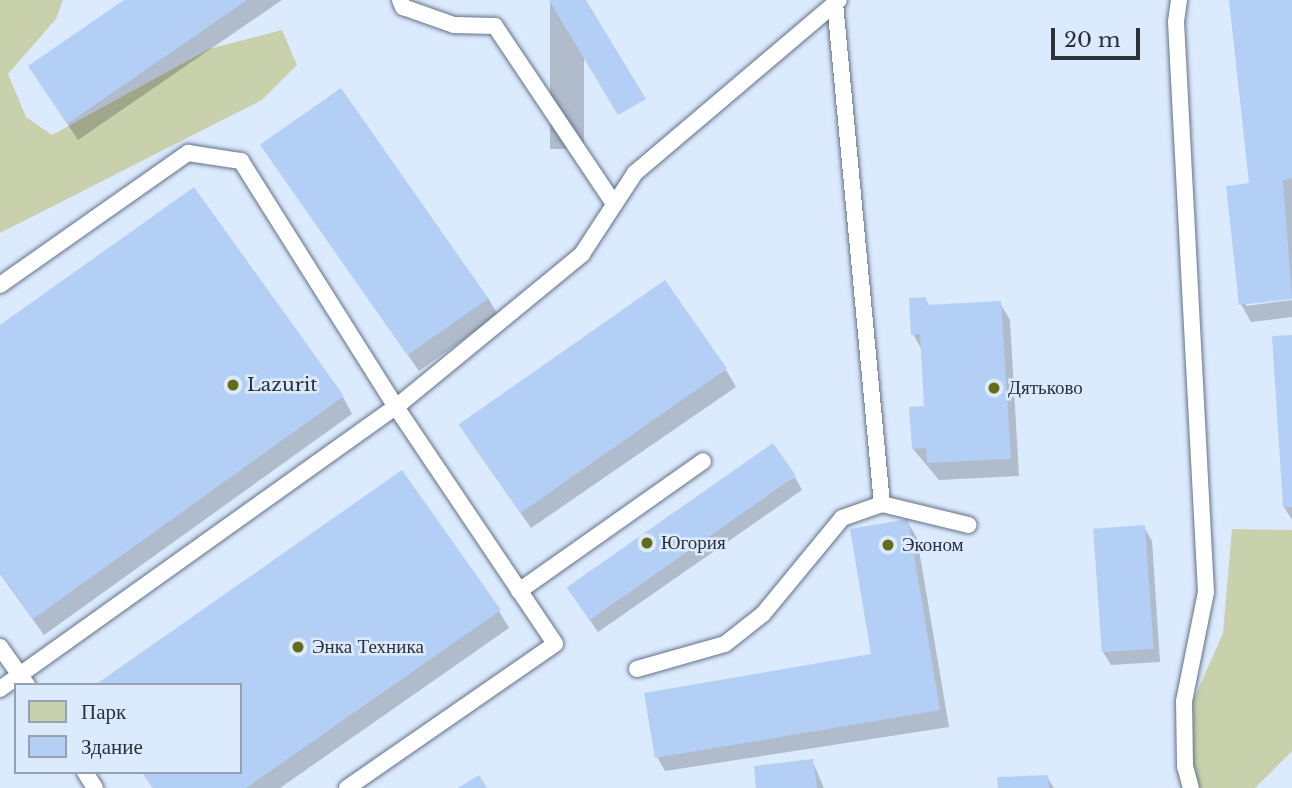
<!DOCTYPE html>
<html>
<head>
<meta charset="utf-8">
<style>
  body { margin:0 }
  #map { position:relative; width:1292px; height:788px; overflow:hidden; background:#dceafe; font-family:"Libre Baskerville",serif }
  div>[style] { position:absolute }
  .green>* { inset:0; background:#c8d0ac }
  .shadow>* { inset:0; background:#0003; transform-origin:0 0 }
  .building>* { inset:0; background:#b3cff6; transform-origin:0 0 }
  .roads { filter:drop-shadow(0 0 2px #627287) drop-shadow(0 0 2px #627287) }
  .lane>* { height:16px; margin:-8px; padding:0 8px; transform-origin:8px; border-radius:8px; background:#fff }
  .dots>* { width:19px; height:19px; translate:-50% -50%; box-sizing:border-box; border:4px solid #dceafe; border-radius:50% }
  span { translate:-50% -50%; white-space:nowrap; text-align:center; line-height:1.15; -webkit-text-stroke:5px #dceafe; paint-order:stroke }
  .poi-label { font-size:19px; color:#2b313b }
  .left { translate:0 -50%; text-align:left }
  .legend { position:absolute; left:14px; top:683px; width:228px; height:91px; box-sizing:border-box; background:#dceafe; border:2px solid #95a0b0; margin:0; padding:9px 12px; list-style:none; font-size:21px; color:#2b313b }
  .legend li { display:flex; align-items:center; gap:14px; height:35px }
  .legend b { width:35px; border:2px solid #95a0b0 }
  .scale { position:absolute; left:1051px; top:28px; width:89px; height:32px; box-sizing:border-box; border:4px solid #2b313b; border-top:0; padding-left:9px; font-size:21px; line-height:24px; white-space:nowrap; color:#2b313b; -webkit-text-stroke:5px #dceafe; paint-order:stroke }
</style>
</head>
<body>
<div id="map">
  <div class="green">
    <div style="clip-path:polygon(0 0,63px 0,56px 19px,8px 74px,26px 117px,52px 135px,209px 49px,282px 30px,297px 65px,262px 100px,0 233px)"></div>
    <div style="clip-path:polygon(1232px 529px,1292px 530px,1292px 751px,1255px 788px,1193px 788px,1193px 701px,1223px 633px)"></div>
  </div>
  <div class="shadow">
    <div style="clip-path:polygon(127px 0,282px 0,78px 140px,30px 67px)"></div>
    <div style="left:550px;top:0;width:34px;height:149px"></div>
    <div style="clip-path:polygon(1230px 0,1292px 0,1292px 297px,1246px 302px,1246px 306px,1292px 300px,1292px 317px,1251px 322px,1241px 304px,1251px 185px)"></div>
    <div style="clip-path:polygon(262px 146px,488px 298px,498px 315px,419px 371px)"></div>
    <div style="clip-path:polygon(925px 298px,930px 307px,1000px 303px,1010px 320px,1019px 476px,939px 480px,913px 449px,926px 408px,922px 350px,913px 334px)"></div>
    <div style="clip-path:polygon(0 327px,343px 397px,352px 414px,44px 635px,0 574px)"></div>
    <div style="clip-path:polygon(1292px 336px,1292px 520px,1284px 507px)"></div>
    <div style="clip-path:polygon(726px 370px,736px 387px,531px 528px,470px 441px)"></div>
    <div style="clip-path:polygon(795px 477px,802px 490px,598px 632px,576px 600px)"></div>
    <div style="clip-path:polygon(907px 521px,917px 538px,949px 727px,665px 771px,657px 757px,873px 655px)"></div>
    <div style="clip-path:polygon(1144px 527px,1152px 541px,1160px 662px,1111px 665px,1103px 652px)"></div>
    <div style="clip-path:polygon(499px 611px,509px 628px,280px 788px,153px 788px,142px 772px,240px 772px,240px 685px)"></div>
    <div style="clip-path:polygon(812px 760px,824px 788px,758px 788px)"></div>
    <div style="clip-path:polygon(1047px 777px,1054px 788px,1000px 788px)"></div>
  </div>
  <div class="building">
    <div style="clip-path:polygon(124px 0,247px 0,67px 124px,28px 66px)"></div>
    <div style="clip-path:polygon(549px 0,586px 0,646px 99px,618px 115px)"></div>
    <div style="clip-path:polygon(1229px 0,1292px 0,1292px 178px,1283px 180px,1292px 299px,1239px 305px,1226px 186px,1249px 183px)"></div>
    <div style="left:341px;top:88px;width:257px;height:99px;rotate:55deg"></div>
    <div style="clip-path:polygon(194px 187px,344px 396px,33px 619px,0 573px,0 325px)"></div>
    <div style="left:665px;top:280px;width:108px;height:252px;rotate:55deg"></div>
    <div style="clip-path:polygon(926px 297px,927px 305px,1001px 301px,1011px 459px,927px 463px,926px 448px,912px 449px,909px 407px,924px 406px,920px 334px,911px 335px,909px 298px)"></div>
    <div style="clip-path:polygon(1292px 335px,1292px 507px,1283px 507px,1272px 336px)"></div>
    <div style="left:773px;top:443px;width:40px;height:252px;rotate:55deg"></div>
    <div style="clip-path:polygon(402px 470px,501px 610px,246px 788px,153px 788px,142px 772px,240px 772px,240px 685px,95px 685px)"></div>
    <div style="clip-path:polygon(908px 519px,940px 710px,655px 758px,644px 693px,871px 654px,850px 529px)"></div>
    <div style="left:1145px;top:525px;width:124px;height:52px;rotate:86deg"></div>
    <div style="clip-path:polygon(813px 759px,817px 788px,756px 788px,754px 766px)"></div>
    <div style="clip-path:polygon(479px 775px,487px 788px,458px 788px)"></div>
    <div style="clip-path:polygon(1048px 775px,1049px 788px,998px 788px,997px 777px)"></div>
  </div>
  <div class="roads">
    <div class="lane">
      <div style="left:400px;top:0;width:8px;rotate:67deg"></div>
      <div style="left:403px;top:7px;width:54px;rotate:19.4deg"></div>
      <div style="left:454px;top:25px;width:41px;rotate:1.4deg"></div>
      <div style="left:495px;top:26px;width:214px;rotate:56.2deg"></div>
      <div style="left:1179px;top:0;width:22px;rotate:98deg"></div>
      <div style="left:1176px;top:22px;width:571px;rotate:86.99deg"></div>
      <div style="left:1206px;top:592px;width:111px;rotate:101.4deg"></div>
      <div style="left:1184px;top:701px;width:65px;rotate:89.1deg"></div>
      <div style="left:1185px;top:766px;width:23px;rotate:75deg"></div>
      <div style="left:835px;top:3px;width:503px;rotate:84.64deg"></div>
      <div style="left:0;top:285px;width:230px;rotate:-35.1deg"></div>
      <div style="left:188px;top:153px;width:54px;rotate:8.6deg"></div>
      <div style="left:241px;top:161px;width:291px;rotate:57.8deg"></div>
      <div style="left:396px;top:407px;width:285px;rotate:56.1deg"></div>
      <div style="left:555px;top:644px;width:253px;rotate:145.3deg"></div>
      <div style="left:519px;top:591px;width:225px;rotate:-35.2deg"></div>
      <div style="left:0;top:647px;width:47px;rotate:54.6deg"></div>
      <div style="left:637px;top:669px;width:91px;rotate:-15.9deg"></div>
      <div style="left:725px;top:644px;width:48px;rotate:-38.3deg"></div>
      <div style="left:763px;top:614px;width:124px;rotate:-50.5deg"></div>
      <div style="left:842px;top:518px;width:42px;rotate:-19.3deg"></div>
      <div style="left:882px;top:504px;width:89px;rotate:13.6deg"></div>
      <div style="left:0;top:689px;width:486px;rotate:-35.5deg"></div>
      <div style="left:396px;top:407px;width:241px;rotate:-39.4deg"></div>
      <div style="left:582px;top:254px;width:97px;rotate:-56.8deg"></div>
      <div style="left:635px;top:173px;width:267px;rotate:-40.3deg"></div>
      <div style="left:85px;top:772px;width:19px;rotate:58deg"></div>
    </div>
  </div>
  <div class="dots">
    <div style="left:233px;top:385px;background:#626e17"></div>
    <div style="left:994px;top:388px;background:#626e17"></div>
    <div style="left:647px;top:543px;background:#626e17"></div>
    <div style="left:888px;top:545px;background:#626e17"></div>
    <div style="left:298px;top:647px;background:#626e17"></div>
  </div>
  <div class="poi-label">
    <span class="left" style="left:247px;top:385px">Lazurit</span>
    <span class="left" style="left:1008px;top:388px">Дятьково</span>
    <span class="left" style="left:661px;top:543px">Югория</span>
    <span class="left" style="left:902px;top:545px">Эконом</span>
    <span class="left" style="left:312px;top:647px">Энка Техника</span>
  </div>
  <ul class="legend">
  <li><b style="height:19px;background:#c8d0ac"></b>Парк</li>
  <li><b style="height:19px;background:#b3cff6"></b>Здание</li>
  </ul>
  <div class="scale">20 m</div>
</div>
</body>
</html>
